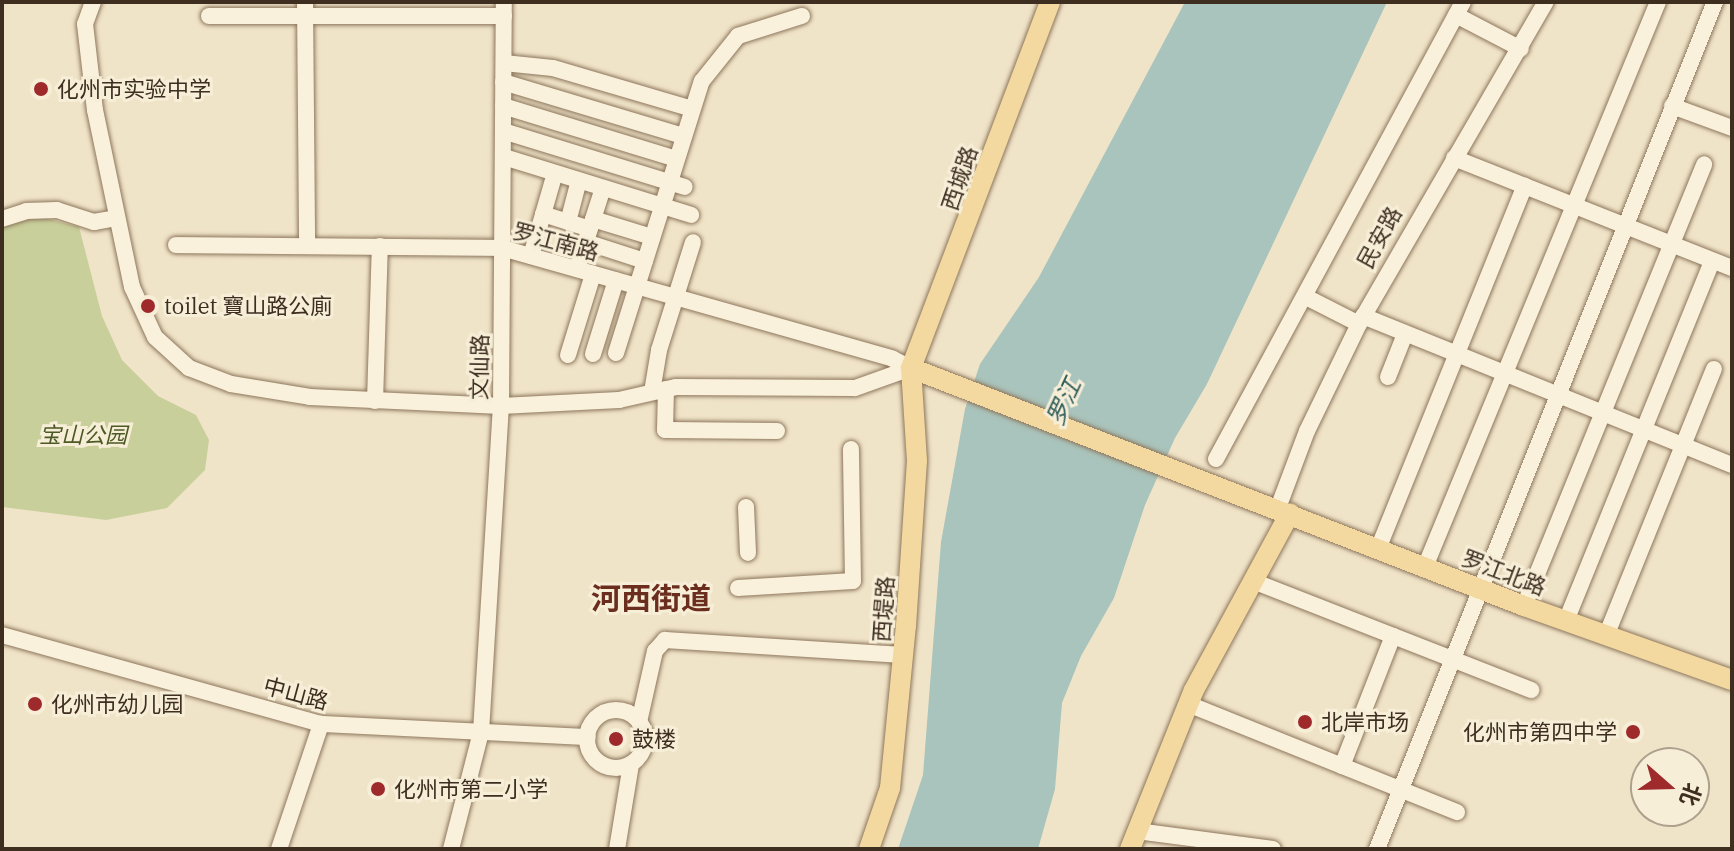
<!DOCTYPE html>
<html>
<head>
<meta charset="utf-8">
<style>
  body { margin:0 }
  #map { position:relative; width:1734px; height:851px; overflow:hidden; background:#f0e4c8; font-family:"IBM Plex Serif","Noto Sans SC",serif }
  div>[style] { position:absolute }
  .green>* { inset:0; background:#c9cf9b }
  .water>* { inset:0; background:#a9c4bc }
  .roads { filter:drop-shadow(0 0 2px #8d765c) drop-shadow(0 0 2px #8d765c) }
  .minor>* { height:16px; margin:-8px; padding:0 8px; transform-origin:8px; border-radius:8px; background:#faf1dc }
  .minor>.ring { margin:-8px; padding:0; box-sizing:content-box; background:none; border:16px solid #faf1dc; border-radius:50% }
  .major>* { height:20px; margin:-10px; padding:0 10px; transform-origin:10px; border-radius:10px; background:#f3d9a0 }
  .dots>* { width:22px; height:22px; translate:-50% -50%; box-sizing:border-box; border:4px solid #f7eed8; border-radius:50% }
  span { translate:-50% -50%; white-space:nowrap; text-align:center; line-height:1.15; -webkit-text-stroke:6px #f7eed8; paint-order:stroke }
  .poi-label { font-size:22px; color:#3d2e20 }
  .left { translate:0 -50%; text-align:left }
  .right { translate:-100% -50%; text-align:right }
  .street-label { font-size:22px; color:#3d2e20 }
  .park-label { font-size:22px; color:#4d5a26; font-style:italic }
  .water-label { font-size:24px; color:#2f5d5a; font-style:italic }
  .district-label { font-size:30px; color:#6b2e1e; font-weight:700 }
  .frame { position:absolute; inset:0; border:4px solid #3d2e20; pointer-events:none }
  .north { position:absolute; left:1630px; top:747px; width:80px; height:80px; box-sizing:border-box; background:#f7eed8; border:2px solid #ada18e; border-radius:50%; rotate:110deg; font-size:22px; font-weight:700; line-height:32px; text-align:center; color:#3d2e20 }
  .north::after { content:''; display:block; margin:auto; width:28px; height:36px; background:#9e2a2b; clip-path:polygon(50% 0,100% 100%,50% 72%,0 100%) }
</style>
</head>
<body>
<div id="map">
  <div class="green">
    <div style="clip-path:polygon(30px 214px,79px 227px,102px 316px,122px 360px,158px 396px,196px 415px,209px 440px,205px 470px,167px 508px,106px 520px,2px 507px,2px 224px)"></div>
  </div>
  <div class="water">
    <div style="clip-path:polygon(1185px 2px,1387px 2px,1207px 384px,1175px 438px,1145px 505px,1114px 598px,1081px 656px,1062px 703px,1055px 789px,1038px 849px,898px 849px,923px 775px,941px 542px,965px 409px,980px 364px,1039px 277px)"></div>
  </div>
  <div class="roads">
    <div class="minor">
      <div style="left:93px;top:2px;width:23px;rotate:110deg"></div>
      <div style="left:85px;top:24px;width:87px;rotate:83.4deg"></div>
      <div style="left:95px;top:110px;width:181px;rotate:78.2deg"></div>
      <div style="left:132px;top:287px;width:55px;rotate:65.3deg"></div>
      <div style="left:155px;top:337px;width:46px;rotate:42.4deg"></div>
      <div style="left:189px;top:368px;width:45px;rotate:20.9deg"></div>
      <div style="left:231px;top:384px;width:80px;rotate:9.3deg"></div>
      <div style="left:310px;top:397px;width:191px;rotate:2.7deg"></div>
      <div style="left:501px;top:406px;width:118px;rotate:-2.9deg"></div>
      <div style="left:619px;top:400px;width:58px;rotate:-12.8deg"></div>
      <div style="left:676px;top:387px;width:179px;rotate:0.3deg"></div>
      <div style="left:855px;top:388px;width:59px;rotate:-19.7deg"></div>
      <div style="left:305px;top:2px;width:243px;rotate:89.5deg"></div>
      <div style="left:1456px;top:15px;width:73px;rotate:27.6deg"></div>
      <div style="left:209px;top:16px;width:295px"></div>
      <div style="left:504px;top:63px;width:49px;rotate:5.8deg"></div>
      <div style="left:553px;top:68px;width:145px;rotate:16.4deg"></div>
      <div style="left:503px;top:82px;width:188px;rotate:16.7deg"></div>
      <div style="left:503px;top:106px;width:181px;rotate:17deg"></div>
      <div style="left:1672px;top:106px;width:64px;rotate:20.1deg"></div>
      <div style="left:503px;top:131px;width:190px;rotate:17.1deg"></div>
      <div style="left:504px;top:157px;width:196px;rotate:17.2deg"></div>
      <div style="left:1454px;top:158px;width:299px;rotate:21.6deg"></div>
      <div style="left:543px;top:214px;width:49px;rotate:17.7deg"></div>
      <div style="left:2px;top:219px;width:25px;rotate:-18deg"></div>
      <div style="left:26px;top:211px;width:31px;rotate:-2deg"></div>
      <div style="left:57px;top:210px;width:39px;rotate:18deg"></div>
      <div style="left:94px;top:222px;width:22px;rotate:-10deg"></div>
      <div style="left:593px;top:219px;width:62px;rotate:17deg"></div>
      <div style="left:568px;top:222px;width:43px;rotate:-75.3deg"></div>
      <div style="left:586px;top:242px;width:62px;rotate:17.9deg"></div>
      <div style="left:176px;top:245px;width:326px;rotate:0.5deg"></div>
      <div style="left:502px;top:248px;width:406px;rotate:15.8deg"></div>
      <div style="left:893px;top:359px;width:20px;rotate:27deg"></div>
      <div style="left:531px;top:256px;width:86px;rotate:-73.9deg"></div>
      <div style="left:577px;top:269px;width:85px;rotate:-72.2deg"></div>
      <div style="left:1306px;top:297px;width:59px;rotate:27deg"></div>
      <div style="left:1363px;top:316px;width:398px;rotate:22deg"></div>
      <div style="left:616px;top:353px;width:285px;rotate:-72.5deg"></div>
      <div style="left:702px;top:81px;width:58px;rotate:-51.3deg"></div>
      <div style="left:738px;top:36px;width:67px;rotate:-17.4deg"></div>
      <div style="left:593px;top:354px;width:77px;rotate:-72.7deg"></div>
      <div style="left:568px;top:355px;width:85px;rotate:-72.8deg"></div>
      <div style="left:1388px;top:377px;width:46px;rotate:-68.4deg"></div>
      <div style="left:666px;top:389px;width:41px;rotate:91.4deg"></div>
      <div style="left:665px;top:430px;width:112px;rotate:0.5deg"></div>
      <div style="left:652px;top:392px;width:43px;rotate:-80.5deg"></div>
      <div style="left:659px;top:350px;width:113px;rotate:-72.5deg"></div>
      <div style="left:375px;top:401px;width:155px;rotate:-88.2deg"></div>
      <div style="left:1216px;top:459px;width:519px;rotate:-61.61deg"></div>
      <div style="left:746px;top:507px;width:46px;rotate:87.5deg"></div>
      <div style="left:1278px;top:508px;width:82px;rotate:-69.4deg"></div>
      <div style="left:1307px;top:431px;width:119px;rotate:-64.1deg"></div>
      <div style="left:1359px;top:324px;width:372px;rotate:-59.9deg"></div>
      <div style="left:1378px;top:549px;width:392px;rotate:-68deg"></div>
      <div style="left:1425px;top:567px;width:611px;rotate:-67.59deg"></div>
      <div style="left:1253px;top:581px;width:299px;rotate:21.4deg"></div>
      <div style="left:738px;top:588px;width:115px;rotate:-3.5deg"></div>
      <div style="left:853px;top:581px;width:132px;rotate:-90.9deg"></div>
      <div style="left:1524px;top:606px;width:477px;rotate:-67.8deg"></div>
      <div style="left:1566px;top:621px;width:388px;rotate:-67.9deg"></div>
      <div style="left:2px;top:635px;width:331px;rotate:15.6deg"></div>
      <div style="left:321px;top:724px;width:267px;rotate:2.8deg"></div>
      <div style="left:1606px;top:636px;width:288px;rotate:-68deg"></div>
      <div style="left:1188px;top:704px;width:290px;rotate:21.9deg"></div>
      <div class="ring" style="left:587px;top:710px;width:42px;height:42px"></div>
      <div style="left:639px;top:722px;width:73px;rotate:-77.3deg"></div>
      <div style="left:655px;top:651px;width:15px;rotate:-48deg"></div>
      <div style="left:665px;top:640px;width:238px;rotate:3.6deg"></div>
      <div style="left:1342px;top:766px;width:140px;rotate:-68.6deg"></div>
      <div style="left:1137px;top:831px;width:137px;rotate:7.5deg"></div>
      <div style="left:279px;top:849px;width:132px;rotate:-71.4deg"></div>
      <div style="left:451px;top:849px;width:121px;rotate:-75.6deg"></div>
      <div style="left:481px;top:732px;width:327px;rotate:-86.5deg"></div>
      <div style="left:501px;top:406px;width:404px;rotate:-89.6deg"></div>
      <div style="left:617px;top:849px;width:86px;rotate:-80.6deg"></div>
      <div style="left:1377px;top:849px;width:912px;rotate:-68.25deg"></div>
    </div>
    <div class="major">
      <div style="left:911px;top:368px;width:658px;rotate:21.22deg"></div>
      <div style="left:1524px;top:606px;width:221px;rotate:19.6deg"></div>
      <div style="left:911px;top:368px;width:392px;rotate:-69.2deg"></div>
      <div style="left:869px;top:849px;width:65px;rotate:-71deg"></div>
      <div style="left:890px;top:788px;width:163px;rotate:-84.4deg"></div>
      <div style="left:906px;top:626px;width:165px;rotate:-86.2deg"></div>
      <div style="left:917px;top:461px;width:93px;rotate:-93.7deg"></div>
      <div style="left:1130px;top:849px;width:171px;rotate:-68.1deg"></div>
      <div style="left:1194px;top:690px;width:201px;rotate:-61.5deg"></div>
    </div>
  </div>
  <div class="dots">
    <div style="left:41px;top:89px;background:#9e2a2b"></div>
    <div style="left:148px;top:306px;background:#9e2a2b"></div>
    <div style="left:35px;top:704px;background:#9e2a2b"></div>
    <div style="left:1305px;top:722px;background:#9e2a2b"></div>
    <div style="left:1633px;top:732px;background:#9e2a2b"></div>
    <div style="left:616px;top:739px;background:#9e2a2b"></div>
    <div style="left:378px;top:789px;background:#9e2a2b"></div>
  </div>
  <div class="poi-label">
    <span class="left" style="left:57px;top:89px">化州市实验中学</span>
    <span class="left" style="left:164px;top:306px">toilet 寶山路公廁</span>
    <span class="left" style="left:51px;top:704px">化州市幼儿园</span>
    <span class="left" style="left:1321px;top:722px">北岸市场</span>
    <span class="right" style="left:1617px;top:732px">化州市第四中学</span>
    <span class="left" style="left:632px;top:739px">鼓楼</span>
    <span class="left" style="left:394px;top:789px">化州市第二小学</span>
  </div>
  <div class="street-label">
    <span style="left:959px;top:178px;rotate:-71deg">西城路</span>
    <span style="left:1379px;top:237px;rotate:-61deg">民安路</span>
    <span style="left:556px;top:241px;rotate:15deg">罗江南路</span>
    <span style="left:479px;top:367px;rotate:-89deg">文仙路</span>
    <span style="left:1504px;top:572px;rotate:21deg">罗江北路</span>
    <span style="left:883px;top:609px;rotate:-86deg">西堤路</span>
    <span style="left:296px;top:693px;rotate:15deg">中山路</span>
  </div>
  <div class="park-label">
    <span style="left:83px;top:435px">宝山公园</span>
  </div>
  <div class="water-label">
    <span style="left:1064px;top:402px;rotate:-65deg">罗江</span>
  </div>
  <div class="district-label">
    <span style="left:651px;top:598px">河西街道</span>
  </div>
  <div class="frame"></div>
  <div class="north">北</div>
</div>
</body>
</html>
